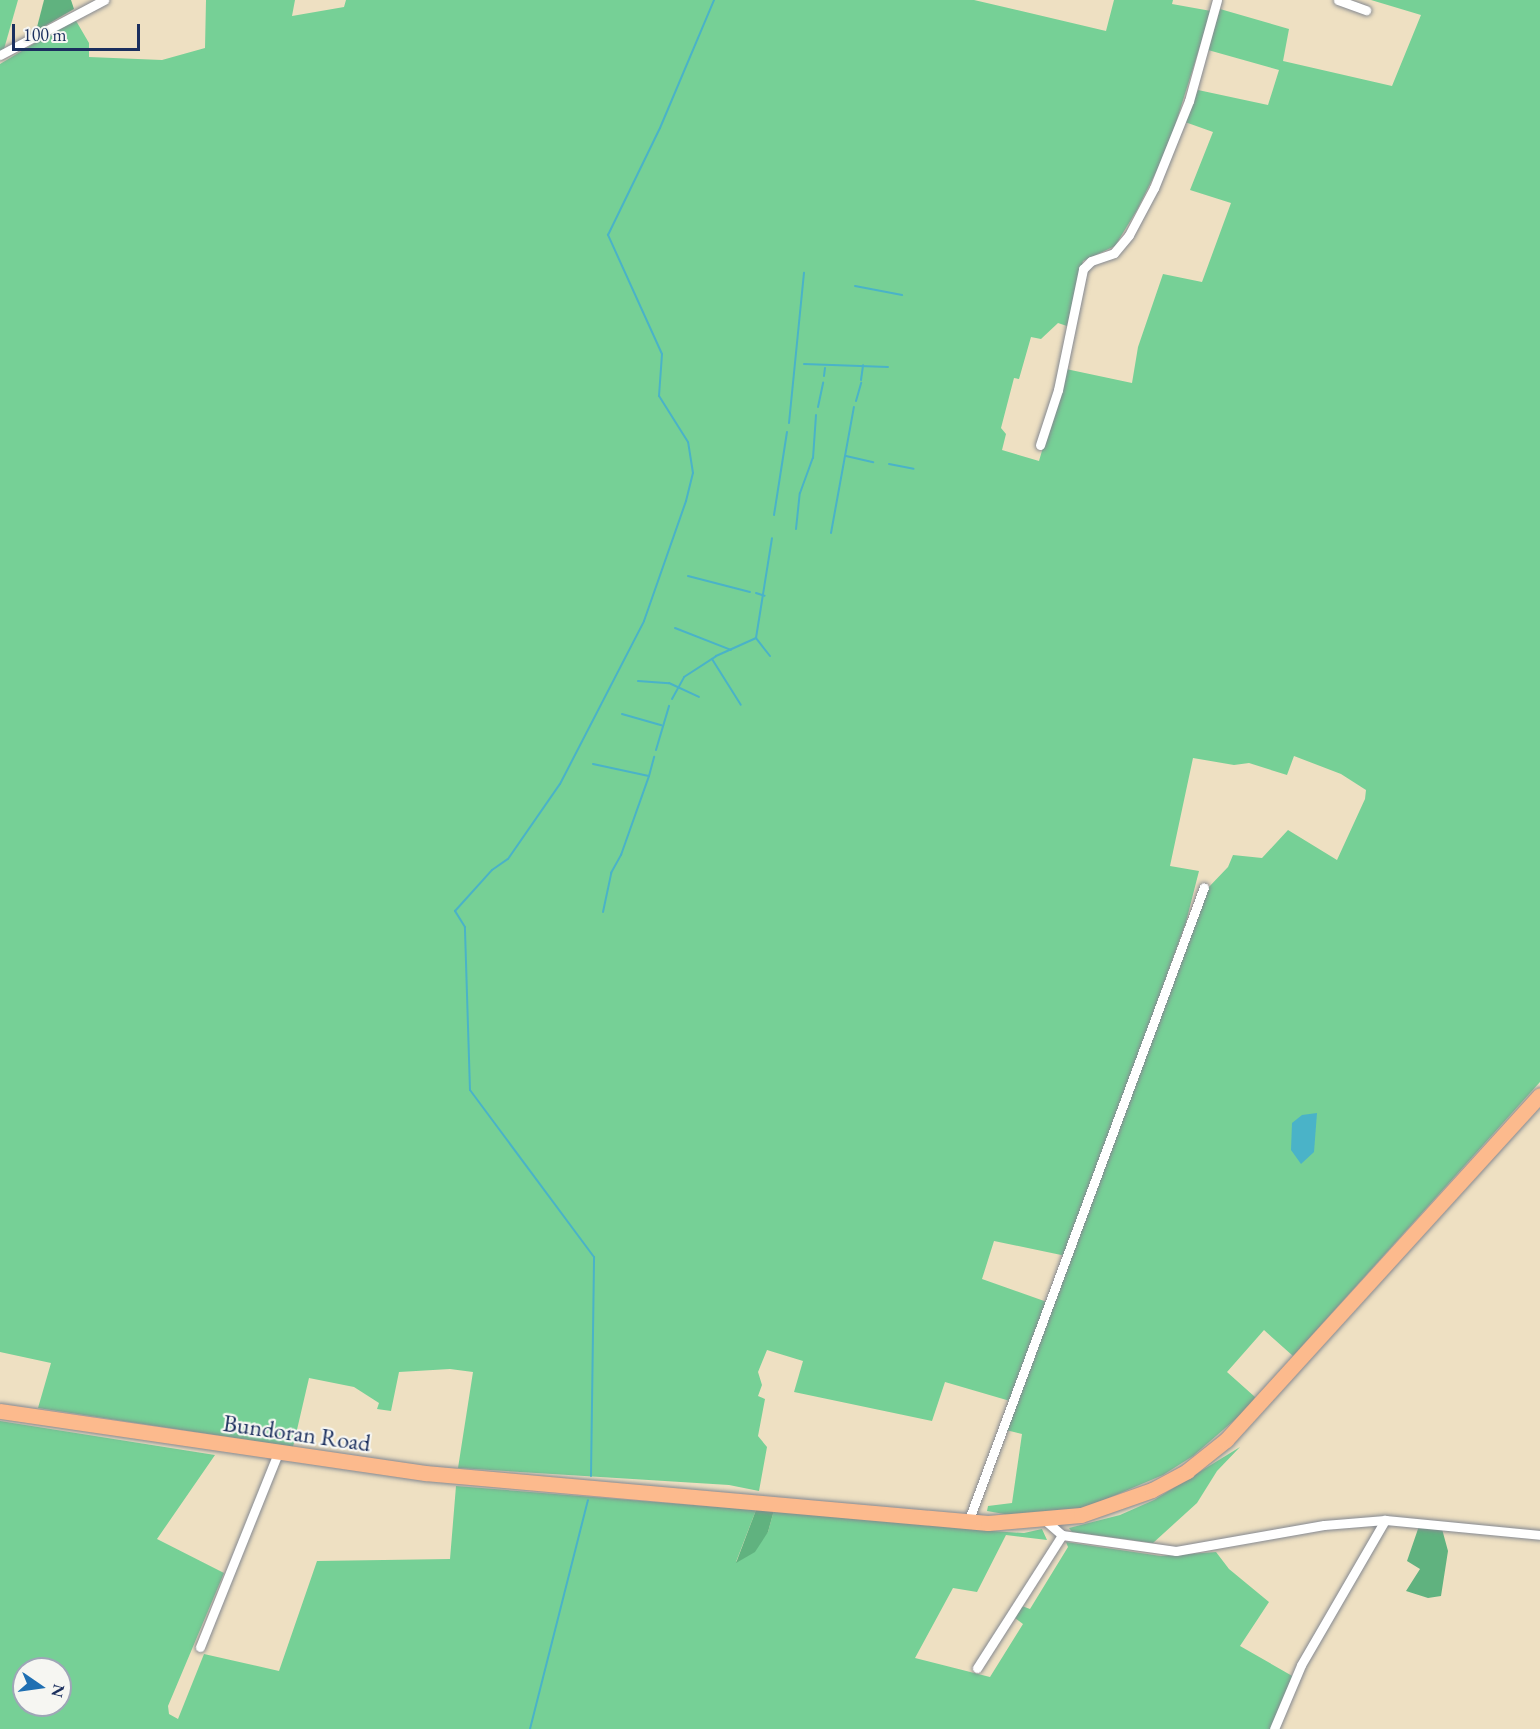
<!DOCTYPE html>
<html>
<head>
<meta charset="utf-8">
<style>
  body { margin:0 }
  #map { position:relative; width:1540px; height:1729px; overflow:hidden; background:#eee0c2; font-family:"EB Garamond",serif }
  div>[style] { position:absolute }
  .green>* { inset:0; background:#76d096 }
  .forest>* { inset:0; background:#60b27f }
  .water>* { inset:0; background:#4ab3c8 }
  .stream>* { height:2px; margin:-1px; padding:0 1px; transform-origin:1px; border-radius:1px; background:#4ab3c8 }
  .roads { filter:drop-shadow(0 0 2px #848890) drop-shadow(0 0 2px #848890) }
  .minor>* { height:9px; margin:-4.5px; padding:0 4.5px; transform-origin:4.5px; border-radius:4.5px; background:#fff }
  .trunk>* { height:15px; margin:-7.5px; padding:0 7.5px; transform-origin:7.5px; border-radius:7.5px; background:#fcba8d }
  span { translate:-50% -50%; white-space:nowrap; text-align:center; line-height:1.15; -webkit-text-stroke:4.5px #f6f6f2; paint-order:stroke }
  .street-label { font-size:24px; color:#1b2f5e }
  .north { position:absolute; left:12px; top:1657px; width:60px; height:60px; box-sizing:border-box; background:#f6f6f2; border:2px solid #9ea6b7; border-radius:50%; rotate:103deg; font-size:16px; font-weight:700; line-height:24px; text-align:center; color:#1b2f5e }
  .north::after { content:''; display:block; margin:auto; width:21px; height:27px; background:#1f6fb2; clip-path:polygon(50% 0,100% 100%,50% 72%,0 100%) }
  .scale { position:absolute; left:12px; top:24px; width:128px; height:27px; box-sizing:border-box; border:3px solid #1b2f5e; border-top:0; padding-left:8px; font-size:18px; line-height:21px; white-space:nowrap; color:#1b2f5e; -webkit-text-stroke:4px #f6f6f2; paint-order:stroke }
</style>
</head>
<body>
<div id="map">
  <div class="green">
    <div style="clip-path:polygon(0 0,18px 0,4px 49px,0 51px)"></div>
    <div style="clip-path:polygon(206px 0,295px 0,292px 16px,344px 7px,346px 0,974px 0,1106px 31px,1114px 0,1173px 0,1172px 4px,1211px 11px,1168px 148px,1137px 210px,1115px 246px,1083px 261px,1067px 326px,1058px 323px,1041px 339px,1031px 337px,1019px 379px,1014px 378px,1001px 428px,1006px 434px,1002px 450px,1039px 461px,1066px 369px,1132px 383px,1138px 347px,1163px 274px,1202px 282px,1231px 203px,1190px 190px,1213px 132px,1185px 122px,1198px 90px,1268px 105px,1279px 70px,1208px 50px,1220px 9px,1289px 29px,1283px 61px,1392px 86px,1421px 15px,1371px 0,1540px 0,1540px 1082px,1293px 1356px,1264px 1330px,1227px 1372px,1255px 1397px,1253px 1404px,1193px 1456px,1163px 1475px,1085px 1508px,1010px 1515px,987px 1511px,988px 1506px,1012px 1503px,1022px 1434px,1006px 1430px,1207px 889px,1228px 867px,1233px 855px,1262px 858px,1288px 830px,1337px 860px,1365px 799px,1366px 790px,1341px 774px,1294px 756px,1287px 775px,1249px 763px,1234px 765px,1193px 758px,1170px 866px,1199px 871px,1186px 922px,1066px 1256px,994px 1241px,982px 1279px,1047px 1302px,1010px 1401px,945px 1382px,932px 1421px,794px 1392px,803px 1361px,767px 1350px,758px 1372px,762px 1385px,758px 1396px,765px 1399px,758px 1436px,767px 1447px,759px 1491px,729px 1485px,458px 1468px,473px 1372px,450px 1369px,399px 1372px,391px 1411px,377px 1409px,379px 1403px,354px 1387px,309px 1378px,293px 1447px,38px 1408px,51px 1363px,0 1352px,0 64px,75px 19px,89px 43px,89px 57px,162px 60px,205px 48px)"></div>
    <div style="clip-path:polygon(evenodd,0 1421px,215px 1455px,157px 1539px,224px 1573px,168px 1706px,169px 1714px,178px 1719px,204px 1654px,279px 1671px,317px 1561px,450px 1559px,456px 1486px,756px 1510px,736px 1562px,768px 1532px,774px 1510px,992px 1531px,1024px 1533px,1042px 1529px,1047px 1540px,1006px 1535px,977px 1592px,953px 1588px,915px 1658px,990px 1677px,1023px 1624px,1015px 1618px,1022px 1606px,1030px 1609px,1068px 1547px,1066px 1542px,1161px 1556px,1216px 1552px,1229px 1569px,1269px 1602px,1240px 1646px,1294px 1677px,1271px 1729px,0 1729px,0 1421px,24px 1669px,60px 1669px,60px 1705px,24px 1705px,24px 1669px)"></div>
    <div style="clip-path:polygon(1240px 1447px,1217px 1471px,1197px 1503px,1153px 1543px,1072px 1532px,1069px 1528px,1120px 1515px,1154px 1500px)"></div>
  </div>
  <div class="forest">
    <div style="clip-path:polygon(44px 0,71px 0,74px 9px,36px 31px)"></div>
    <div style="clip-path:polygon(756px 1510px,774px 1510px,768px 1532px,755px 1552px,736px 1563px)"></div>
    <div style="clip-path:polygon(1419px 1526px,1442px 1529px,1448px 1551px,1441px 1596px,1428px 1598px,1406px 1591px,1420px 1569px,1407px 1561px)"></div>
  </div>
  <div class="water">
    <div style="clip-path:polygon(1317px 1113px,1314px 1152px,1301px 1164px,1291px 1150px,1292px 1123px,1302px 1115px)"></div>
  </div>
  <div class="stream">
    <div style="left:855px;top:286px;width:48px;rotate:10.8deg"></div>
    <div style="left:804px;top:364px;width:84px;rotate:2deg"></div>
    <div style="left:824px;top:376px;width:8px;rotate:-83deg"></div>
    <div style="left:861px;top:380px;width:15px;rotate:-82deg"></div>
    <div style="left:856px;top:401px;width:19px;rotate:-74deg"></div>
    <div style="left:818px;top:407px;width:25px;rotate:-78deg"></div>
    <div style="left:789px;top:423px;width:151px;rotate:-84.3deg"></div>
    <div style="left:846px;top:456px;width:28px;rotate:13deg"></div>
    <div style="left:889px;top:464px;width:25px;rotate:11deg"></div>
    <div style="left:774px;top:515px;width:84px;rotate:-81.1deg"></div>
    <div style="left:796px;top:529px;width:36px;rotate:-84deg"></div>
    <div style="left:800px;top:493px;width:37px;rotate:-70deg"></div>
    <div style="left:813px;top:458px;width:43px;rotate:-86deg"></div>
    <div style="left:831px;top:533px;width:128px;rotate:-79.7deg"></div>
    <div style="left:688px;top:576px;width:64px;rotate:14.5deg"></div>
    <div style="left:756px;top:593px;width:9px;rotate:18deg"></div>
    <div style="left:675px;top:628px;width:60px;rotate:21.4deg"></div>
    <div style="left:770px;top:656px;width:23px;rotate:-128deg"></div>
    <div style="left:756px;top:638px;width:101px;rotate:-80.9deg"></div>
    <div style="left:712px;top:659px;width:54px;rotate:57.8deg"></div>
    <div style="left:638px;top:681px;width:31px;rotate:4deg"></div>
    <div style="left:669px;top:683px;width:33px;rotate:25deg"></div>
    <div style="left:672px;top:699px;width:25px;rotate:-61deg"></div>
    <div style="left:684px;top:677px;width:38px;rotate:-33deg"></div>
    <div style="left:716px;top:656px;width:44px;rotate:-24.2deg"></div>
    <div style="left:622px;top:714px;width:41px;rotate:15.8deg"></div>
    <div style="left:656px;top:750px;width:46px;rotate:-73.5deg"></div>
    <div style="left:593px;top:764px;width:57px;rotate:12.1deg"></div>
    <div style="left:649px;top:776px;width:20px;rotate:-75deg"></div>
    <div style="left:603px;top:912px;width:40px;rotate:-78deg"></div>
    <div style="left:611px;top:873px;width:21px;rotate:-61deg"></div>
    <div style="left:621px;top:855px;width:84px;rotate:-70.5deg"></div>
    <div style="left:591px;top:1476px;width:219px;rotate:-89.2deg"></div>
    <div style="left:594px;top:1257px;width:208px;rotate:-126.6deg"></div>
    <div style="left:470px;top:1090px;width:163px;rotate:-91.8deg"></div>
    <div style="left:465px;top:927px;width:19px;rotate:-122deg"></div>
    <div style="left:455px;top:911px;width:55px;rotate:-47.9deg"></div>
    <div style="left:492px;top:870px;width:19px;rotate:-35deg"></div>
    <div style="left:508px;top:859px;width:91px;rotate:-55.3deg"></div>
    <div style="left:560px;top:784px;width:183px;rotate:-62.7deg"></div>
    <div style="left:644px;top:621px;width:127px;rotate:-70.7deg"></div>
    <div style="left:686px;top:501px;width:29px;rotate:-76deg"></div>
    <div style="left:693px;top:473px;width:31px;rotate:-99deg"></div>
    <div style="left:688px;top:442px;width:54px;rotate:-122.2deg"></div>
    <div style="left:659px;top:396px;width:42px;rotate:-85.9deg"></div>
    <div style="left:662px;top:354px;width:131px;rotate:-114.4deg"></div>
    <div style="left:608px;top:235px;width:119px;rotate:-64.1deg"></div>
    <div style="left:660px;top:128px;width:139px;rotate:-67.1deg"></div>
    <div style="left:530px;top:1729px;width:236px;rotate:-75.8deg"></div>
  </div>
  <div class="roads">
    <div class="minor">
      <div style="left:1338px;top:0;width:30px;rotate:20deg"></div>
      <div style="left:0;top:55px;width:118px;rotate:-27.9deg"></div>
      <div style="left:1040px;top:445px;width:58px;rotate:-71.9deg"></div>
      <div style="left:1058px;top:390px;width:124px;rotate:-78.3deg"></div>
      <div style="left:1083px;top:269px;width:11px;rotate:-45deg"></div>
      <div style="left:1091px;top:261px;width:24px;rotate:-19deg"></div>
      <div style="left:1114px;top:253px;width:23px;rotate:-50deg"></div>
      <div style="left:1129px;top:235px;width:53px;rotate:-62deg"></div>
      <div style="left:1154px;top:188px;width:94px;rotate:-68.1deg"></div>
      <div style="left:1189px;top:101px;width:105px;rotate:-74.5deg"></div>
      <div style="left:1046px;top:1521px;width:21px;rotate:41deg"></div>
      <div style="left:1062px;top:1535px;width:115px;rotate:8deg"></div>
      <div style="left:1176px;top:1551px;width:150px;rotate:-10deg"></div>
      <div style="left:1324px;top:1525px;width:61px;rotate:-4.7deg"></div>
      <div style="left:968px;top:1522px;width:677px;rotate:-69.61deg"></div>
      <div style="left:200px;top:1647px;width:209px;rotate:-68.1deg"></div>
      <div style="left:977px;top:1668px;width:158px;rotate:-57.4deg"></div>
      <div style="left:1274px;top:1729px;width:69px;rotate:-67.1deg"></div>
      <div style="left:1301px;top:1665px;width:168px;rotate:-59.9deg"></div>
      <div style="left:1385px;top:1520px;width:156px;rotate:5.5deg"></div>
    </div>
    <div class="trunk">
      <div style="left:0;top:1411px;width:429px;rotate:8.3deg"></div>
      <div style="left:425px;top:1473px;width:565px;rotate:5.08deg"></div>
      <div style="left:988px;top:1523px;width:93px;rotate:-4.9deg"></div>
      <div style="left:1081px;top:1515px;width:75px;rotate:-19.4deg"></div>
      <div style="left:1152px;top:1490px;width:40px;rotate:-28deg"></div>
      <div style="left:1187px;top:1471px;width:50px;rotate:-38.5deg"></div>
      <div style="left:1226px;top:1440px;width:466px;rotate:-47.7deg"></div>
    </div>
  </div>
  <div class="street-label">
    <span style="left:297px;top:1433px;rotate:8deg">Bundoran Road</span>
  </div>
  <div class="north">N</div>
  <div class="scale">100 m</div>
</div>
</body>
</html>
